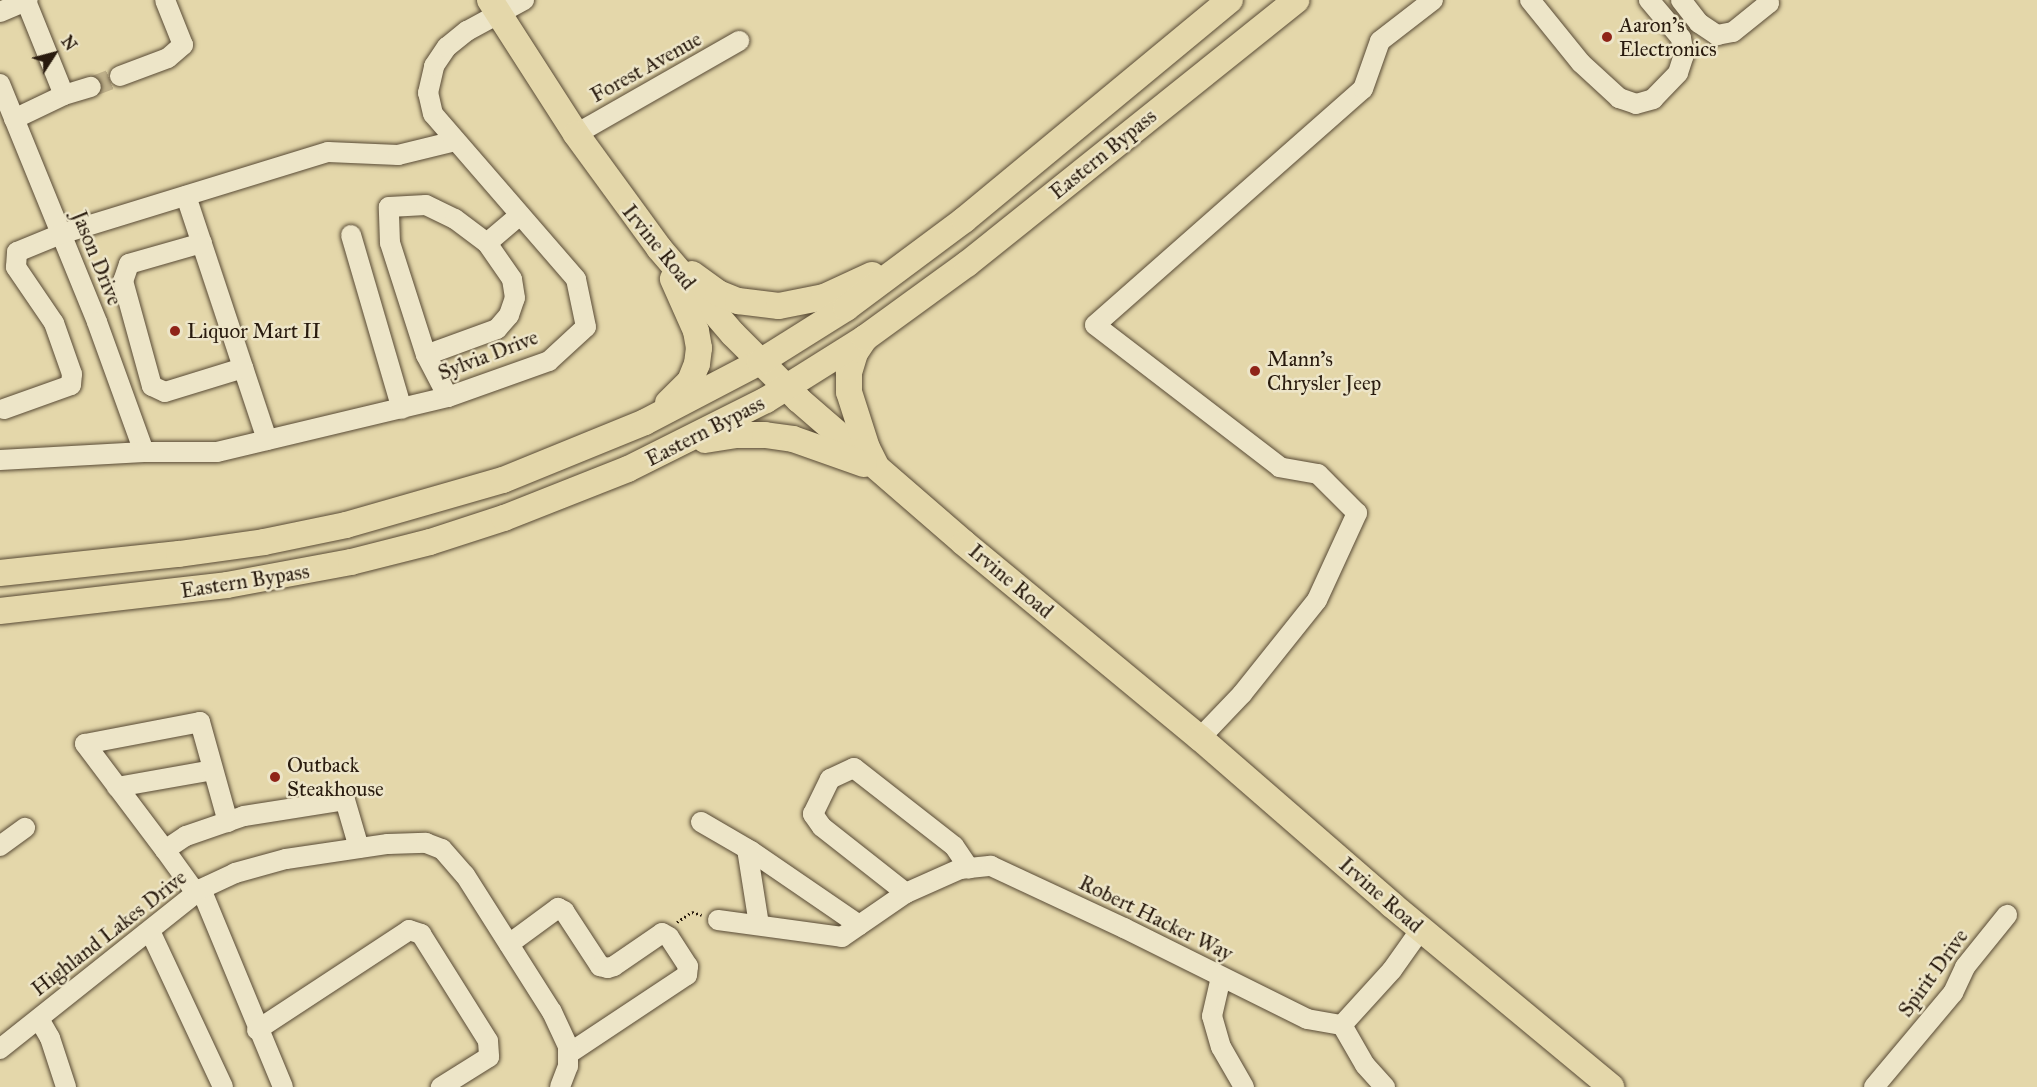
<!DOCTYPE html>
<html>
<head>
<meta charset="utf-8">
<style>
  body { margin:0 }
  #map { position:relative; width:2037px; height:1087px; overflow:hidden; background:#e4d7aa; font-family:"IM FELL Great Primer",serif }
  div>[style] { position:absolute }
  .minor-tunnel>* { height:20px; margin-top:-10px; transform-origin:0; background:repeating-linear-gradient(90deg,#bfb18b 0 20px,transparent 0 30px) }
  .path>* { height:3px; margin-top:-1.5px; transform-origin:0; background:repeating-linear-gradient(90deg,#291b0e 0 1.5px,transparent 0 4.5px) }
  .roads { filter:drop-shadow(0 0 2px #584a35) drop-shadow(0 0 2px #584a35) }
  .minor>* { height:20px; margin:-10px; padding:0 10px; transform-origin:10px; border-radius:10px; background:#ede5c8 }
  .major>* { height:26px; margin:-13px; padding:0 13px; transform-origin:13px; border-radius:13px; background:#e4d7aa }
  .dots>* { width:16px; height:16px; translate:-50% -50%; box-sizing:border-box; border:3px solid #ede5c8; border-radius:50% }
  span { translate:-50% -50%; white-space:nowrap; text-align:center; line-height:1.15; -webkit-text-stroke:5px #ede5c8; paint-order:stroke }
  .poi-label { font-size:21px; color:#291b0e }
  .left { translate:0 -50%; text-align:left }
  .street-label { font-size:21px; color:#291b0e }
  .north { position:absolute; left:24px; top:24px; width:60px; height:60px; -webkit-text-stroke:4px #ede5c8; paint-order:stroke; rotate:54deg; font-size:16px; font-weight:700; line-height:24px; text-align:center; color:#291b0e }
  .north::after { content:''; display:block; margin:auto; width:21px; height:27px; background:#291b0e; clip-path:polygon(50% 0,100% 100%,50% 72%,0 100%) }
</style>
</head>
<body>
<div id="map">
  <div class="minor-tunnel">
    <div style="left:91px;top:87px;width:31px;rotate:-21deg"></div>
  </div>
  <div class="path">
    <div style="left:677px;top:922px;width:18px;rotate:-34deg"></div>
    <div style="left:692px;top:912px;width:10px;rotate:17deg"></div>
  </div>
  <div class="roads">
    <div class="minor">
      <div style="left:1530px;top:0;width:81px;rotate:51deg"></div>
      <div style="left:1581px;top:63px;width:52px;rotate:42.6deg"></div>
      <div style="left:1619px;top:98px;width:18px;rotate:19deg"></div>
      <div style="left:1636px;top:104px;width:18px;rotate:-16deg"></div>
      <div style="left:1653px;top:99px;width:36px;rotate:-46deg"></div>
      <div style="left:1678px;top:73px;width:19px;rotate:-72deg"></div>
      <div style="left:1684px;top:55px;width:17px;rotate:-100deg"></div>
      <div style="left:1681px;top:38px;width:50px;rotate:-130.1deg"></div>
      <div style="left:1681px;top:0;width:29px;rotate:52deg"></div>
      <div style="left:1699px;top:23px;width:22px;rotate:34deg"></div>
      <div style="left:1717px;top:35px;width:16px;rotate:-11deg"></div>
      <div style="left:1733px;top:32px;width:46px;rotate:-38.9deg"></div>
      <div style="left:1769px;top:3px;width:4px;rotate:-124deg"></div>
      <div style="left:26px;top:1px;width:101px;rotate:68deg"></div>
      <div style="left:64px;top:95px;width:28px;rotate:-17deg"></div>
      <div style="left:0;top:12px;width:30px;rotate:-23deg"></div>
      <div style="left:120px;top:76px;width:51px;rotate:-20.6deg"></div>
      <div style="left:168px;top:58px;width:20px;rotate:-41deg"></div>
      <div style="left:183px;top:45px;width:48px;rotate:-111.8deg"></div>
      <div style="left:0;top:84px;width:257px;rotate:67.8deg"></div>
      <div style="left:97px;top:322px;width:138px;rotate:70.1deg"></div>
      <div style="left:14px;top:119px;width:55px;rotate:-25.6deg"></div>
      <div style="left:576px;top:134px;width:188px;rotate:-29.7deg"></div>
      <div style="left:186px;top:196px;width:257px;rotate:71.6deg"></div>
      <div style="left:351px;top:235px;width:181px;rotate:73.7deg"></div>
      <div style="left:202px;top:243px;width:76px;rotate:164deg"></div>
      <div style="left:129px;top:264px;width:18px;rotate:109deg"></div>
      <div style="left:123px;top:281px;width:109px;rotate:74.6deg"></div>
      <div style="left:152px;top:386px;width:14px;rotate:25deg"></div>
      <div style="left:165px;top:392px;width:82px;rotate:-17.1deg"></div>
      <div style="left:426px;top:355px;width:76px;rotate:-20.1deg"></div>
      <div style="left:497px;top:329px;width:18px;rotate:-49deg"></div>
      <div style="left:509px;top:315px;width:18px;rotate:-71deg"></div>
      <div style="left:515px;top:298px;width:19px;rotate:-99deg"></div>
      <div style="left:512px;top:279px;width:44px;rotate:-124.8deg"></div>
      <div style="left:448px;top:397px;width:47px;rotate:-117.6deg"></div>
      <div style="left:426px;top:355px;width:118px;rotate:-107.8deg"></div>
      <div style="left:390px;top:243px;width:36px;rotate:-92deg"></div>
      <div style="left:389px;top:207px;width:37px;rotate:-3deg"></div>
      <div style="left:426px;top:205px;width:32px;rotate:26deg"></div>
      <div style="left:455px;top:219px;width:40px;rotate:37deg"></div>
      <div style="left:487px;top:243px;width:43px;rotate:-40.3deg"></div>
      <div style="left:4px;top:409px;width:71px;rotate:-19.7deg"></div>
      <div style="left:71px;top:385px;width:11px;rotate:-85deg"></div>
      <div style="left:72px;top:374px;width:54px;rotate:-109.4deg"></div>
      <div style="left:54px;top:323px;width:68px;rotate:-124.2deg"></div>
      <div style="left:16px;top:267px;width:15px;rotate:-86deg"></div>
      <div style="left:17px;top:252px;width:48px;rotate:-22.2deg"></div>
      <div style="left:61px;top:234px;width:279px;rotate:-17.1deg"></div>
      <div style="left:328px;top:152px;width:70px;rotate:2.5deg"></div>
      <div style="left:398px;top:155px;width:59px;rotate:-13.8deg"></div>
      <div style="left:0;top:460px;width:144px;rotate:-3.2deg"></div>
      <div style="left:144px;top:452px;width:73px"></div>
      <div style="left:217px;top:452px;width:237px;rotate:-13.4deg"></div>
      <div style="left:448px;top:397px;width:107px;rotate:-19.6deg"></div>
      <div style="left:549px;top:361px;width:50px;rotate:-42.6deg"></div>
      <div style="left:586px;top:327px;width:49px;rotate:-101.8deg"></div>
      <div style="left:576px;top:279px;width:218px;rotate:-130.9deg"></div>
      <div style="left:433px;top:114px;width:22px;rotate:-103deg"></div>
      <div style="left:428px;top:93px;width:28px;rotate:-77deg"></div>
      <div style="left:434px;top:66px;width:23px;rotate:-56deg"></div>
      <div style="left:447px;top:47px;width:26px;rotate:-39deg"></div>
      <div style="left:467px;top:31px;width:65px;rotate:-28.5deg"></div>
      <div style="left:1200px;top:738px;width:61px;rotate:-46.3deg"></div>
      <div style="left:1242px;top:694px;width:120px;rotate:-51.4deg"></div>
      <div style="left:1317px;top:600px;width:96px;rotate:-65.3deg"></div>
      <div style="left:1357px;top:513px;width:55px;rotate:-135deg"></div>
      <div style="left:1318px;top:474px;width:39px;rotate:-170deg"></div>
      <div style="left:1280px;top:467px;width:233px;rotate:-142.5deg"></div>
      <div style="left:1095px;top:325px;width:357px;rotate:-41.4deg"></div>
      <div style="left:1363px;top:89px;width:51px;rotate:-70.5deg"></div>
      <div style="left:1380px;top:41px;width:67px;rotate:-37.7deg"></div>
      <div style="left:117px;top:787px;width:97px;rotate:-10deg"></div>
      <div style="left:701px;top:822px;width:58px;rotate:30.1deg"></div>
      <div style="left:751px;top:851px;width:131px;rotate:34.4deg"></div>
      <div style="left:0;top:846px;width:31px;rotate:-36deg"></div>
      <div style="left:747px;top:849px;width:77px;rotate:81deg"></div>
      <div style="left:165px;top:850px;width:133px;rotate:-127deg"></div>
      <div style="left:85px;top:744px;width:117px;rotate:-10.8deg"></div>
      <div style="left:200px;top:722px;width:104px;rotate:74.4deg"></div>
      <div style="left:201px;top:889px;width:214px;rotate:67.5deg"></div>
      <div style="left:196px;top:893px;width:53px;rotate:-125.8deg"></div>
      <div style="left:165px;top:850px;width:25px;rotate:-34deg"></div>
      <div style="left:186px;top:836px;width:61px;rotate:-19deg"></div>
      <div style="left:244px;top:816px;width:102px;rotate:-9deg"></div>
      <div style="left:345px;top:800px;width:50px;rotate:73.7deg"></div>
      <div style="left:906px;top:893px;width:107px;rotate:-141.8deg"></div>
      <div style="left:822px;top:827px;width:16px;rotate:-125deg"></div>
      <div style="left:813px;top:814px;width:39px;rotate:-64deg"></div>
      <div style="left:830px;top:779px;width:26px;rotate:-25deg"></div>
      <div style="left:854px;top:768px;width:127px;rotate:38deg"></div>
      <div style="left:954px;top:846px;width:27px;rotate:56deg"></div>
      <div style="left:718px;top:920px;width:125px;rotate:7.8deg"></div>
      <div style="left:842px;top:937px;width:78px;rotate:-34.5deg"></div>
      <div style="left:906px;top:893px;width:59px;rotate:-24deg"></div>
      <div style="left:960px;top:869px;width:31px;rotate:-6deg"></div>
      <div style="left:991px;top:866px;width:147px;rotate:25deg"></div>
      <div style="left:1124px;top:928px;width:204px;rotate:26.4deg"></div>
      <div style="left:1307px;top:1019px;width:36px;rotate:10deg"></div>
      <div style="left:1342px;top:1025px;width:74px;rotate:-47.7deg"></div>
      <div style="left:1392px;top:970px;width:50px;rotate:-54.7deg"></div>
      <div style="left:150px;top:931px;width:172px;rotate:64.9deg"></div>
      <div style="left:509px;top:944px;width:61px;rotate:-36.3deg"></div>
      <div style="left:558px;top:908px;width:7px;rotate:27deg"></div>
      <div style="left:564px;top:911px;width:66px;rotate:56.8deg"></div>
      <div style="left:600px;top:966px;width:8px;rotate:14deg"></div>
      <div style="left:608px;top:968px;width:6px;rotate:-18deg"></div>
      <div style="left:614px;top:966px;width:58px;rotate:-34.5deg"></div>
      <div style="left:662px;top:933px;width:8px;rotate:30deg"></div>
      <div style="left:669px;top:937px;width:35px;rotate:57deg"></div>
      <div style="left:688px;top:966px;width:9px;rotate:96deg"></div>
      <div style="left:687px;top:975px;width:143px;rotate:146.4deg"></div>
      <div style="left:1221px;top:977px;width:40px;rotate:103deg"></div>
      <div style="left:1212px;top:1016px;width:32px;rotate:74deg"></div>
      <div style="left:1221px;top:1047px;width:46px;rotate:60.1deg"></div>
      <div style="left:39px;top:1019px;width:22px;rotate:60deg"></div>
      <div style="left:50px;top:1038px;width:52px;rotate:71.9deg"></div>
      <div style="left:1342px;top:1025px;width:46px;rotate:60.1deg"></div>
      <div style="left:1365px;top:1065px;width:30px;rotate:48deg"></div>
      <div style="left:257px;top:1030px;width:182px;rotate:-33.3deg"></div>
      <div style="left:409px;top:930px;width:13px;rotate:18deg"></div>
      <div style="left:421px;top:934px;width:126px;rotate:57.9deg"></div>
      <div style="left:488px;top:1041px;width:16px;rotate:86deg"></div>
      <div style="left:489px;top:1057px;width:57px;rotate:148deg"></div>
      <div style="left:0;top:1049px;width:257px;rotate:-38.5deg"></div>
      <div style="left:201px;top:889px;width:38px;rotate:-25deg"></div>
      <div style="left:235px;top:873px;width:53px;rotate:-15.4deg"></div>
      <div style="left:286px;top:859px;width:103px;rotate:-8.4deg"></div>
      <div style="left:388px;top:844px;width:38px;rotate:-2deg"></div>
      <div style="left:426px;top:843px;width:17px;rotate:21deg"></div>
      <div style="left:442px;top:849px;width:35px;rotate:49deg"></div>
      <div style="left:465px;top:875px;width:162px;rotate:57.6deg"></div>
      <div style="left:552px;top:1012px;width:38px;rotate:65deg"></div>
      <div style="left:568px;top:1047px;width:19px;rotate:90deg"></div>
      <div style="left:568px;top:1066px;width:22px;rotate:111deg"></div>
      <div style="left:1874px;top:1087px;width:123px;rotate:-50deg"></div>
      <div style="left:1953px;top:993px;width:29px;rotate:-65deg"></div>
      <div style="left:1965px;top:967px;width:67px;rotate:-51.1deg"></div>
    </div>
    <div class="major">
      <div style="left:490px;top:0;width:159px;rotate:57.3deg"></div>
      <div style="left:576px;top:134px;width:141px;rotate:53.9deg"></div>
      <div style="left:659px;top:248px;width:113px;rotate:49.3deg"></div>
      <div style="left:733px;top:334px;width:93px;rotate:45deg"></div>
      <div style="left:799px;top:400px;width:218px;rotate:40.9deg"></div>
      <div style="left:964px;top:543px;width:306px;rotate:39.6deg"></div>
      <div style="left:1200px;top:738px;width:254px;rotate:41deg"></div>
      <div style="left:1392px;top:905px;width:285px;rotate:39.7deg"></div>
      <div style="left:692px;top:274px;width:32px;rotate:36deg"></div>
      <div style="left:718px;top:293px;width:22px;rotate:22deg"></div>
      <div style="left:738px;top:301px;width:41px;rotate:7deg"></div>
      <div style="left:779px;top:306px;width:46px;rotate:-11.3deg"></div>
      <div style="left:824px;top:297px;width:53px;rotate:-24.6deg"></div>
      <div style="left:865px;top:338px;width:18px;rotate:124deg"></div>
      <div style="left:855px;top:353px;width:21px;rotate:107deg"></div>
      <div style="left:849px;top:373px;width:19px;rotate:90deg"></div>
      <div style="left:849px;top:392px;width:59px;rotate:72.2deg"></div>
      <div style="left:867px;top:448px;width:18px;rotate:63deg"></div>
      <div style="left:668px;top:403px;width:31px;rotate:-45deg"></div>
      <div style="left:690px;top:381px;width:18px;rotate:-68deg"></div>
      <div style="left:697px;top:364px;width:16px;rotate:-83deg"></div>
      <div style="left:699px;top:348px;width:17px;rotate:-100deg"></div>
      <div style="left:696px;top:331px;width:57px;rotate:-113.9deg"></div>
      <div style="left:705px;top:440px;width:32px;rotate:-9deg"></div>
      <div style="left:737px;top:435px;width:28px"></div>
      <div style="left:765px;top:435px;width:28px;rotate:8deg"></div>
      <div style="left:793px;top:439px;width:75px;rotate:19.4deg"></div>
      <div style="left:0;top:573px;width:180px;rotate:-6.1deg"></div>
      <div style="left:179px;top:554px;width:86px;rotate:-8deg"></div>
      <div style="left:264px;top:542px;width:84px;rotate:-11.7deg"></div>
      <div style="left:346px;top:525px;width:163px;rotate:-16deg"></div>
      <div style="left:503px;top:480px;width:153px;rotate:-22.2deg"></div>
      <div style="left:645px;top:422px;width:130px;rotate:-27.6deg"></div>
      <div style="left:760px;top:362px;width:102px;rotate:-32.1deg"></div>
      <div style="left:846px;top:308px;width:147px;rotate:-36.7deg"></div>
      <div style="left:964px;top:220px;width:345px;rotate:-39.6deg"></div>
      <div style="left:0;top:611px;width:228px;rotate:-6.5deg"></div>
      <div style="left:227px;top:585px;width:126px;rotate:-10.5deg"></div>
      <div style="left:351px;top:562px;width:81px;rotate:-14.2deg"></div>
      <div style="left:430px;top:542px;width:78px;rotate:-18deg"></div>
      <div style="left:504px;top:518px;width:133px;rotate:-21.6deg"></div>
      <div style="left:628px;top:469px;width:154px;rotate:-26.6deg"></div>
      <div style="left:766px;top:400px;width:117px;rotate:-32.1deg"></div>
      <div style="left:865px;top:338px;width:126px;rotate:-36deg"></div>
      <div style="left:967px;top:264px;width:422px;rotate:-38.7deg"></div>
    </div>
  </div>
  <div class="dots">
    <div style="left:1607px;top:37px;background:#8f2418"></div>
    <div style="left:175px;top:331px;background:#8f2418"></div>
    <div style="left:1255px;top:371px;background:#8f2418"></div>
    <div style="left:275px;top:777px;background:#8f2418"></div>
  </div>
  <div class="poi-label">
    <span class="left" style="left:1619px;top:37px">Aaron's<br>Electronics</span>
    <span class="left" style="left:187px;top:331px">Liquor Mart II</span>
    <span class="left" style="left:1267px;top:371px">Mann's<br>Chrysler Jeep</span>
    <span class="left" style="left:287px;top:777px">Outback<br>Steakhouse</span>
  </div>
  <div class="street-label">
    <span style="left:646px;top:67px;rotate:-29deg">Forest Avenue</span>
    <span style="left:1103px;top:154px;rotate:-39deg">Eastern Bypass</span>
    <span style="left:659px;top:247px;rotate:51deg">Irvine Road</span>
    <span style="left:97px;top:258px;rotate:68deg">Jason Drive</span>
    <span style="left:488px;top:355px;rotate:-21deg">Sylvia Drive</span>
    <span style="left:705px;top:431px;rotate:-27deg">Eastern Bypass</span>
    <span style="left:245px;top:581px;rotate:-9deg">Eastern Bypass</span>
    <span style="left:1011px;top:581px;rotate:40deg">Irvine Road</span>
    <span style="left:1381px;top:895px;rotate:41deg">Irvine Road</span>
    <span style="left:1156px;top:918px;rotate:26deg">Robert Hacker Way</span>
    <span style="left:109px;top:933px;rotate:-38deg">Highland Lakes Drive</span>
    <span style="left:1933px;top:973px;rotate:-54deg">Spirit Drive</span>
  </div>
  <div class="north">N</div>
</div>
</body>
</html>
